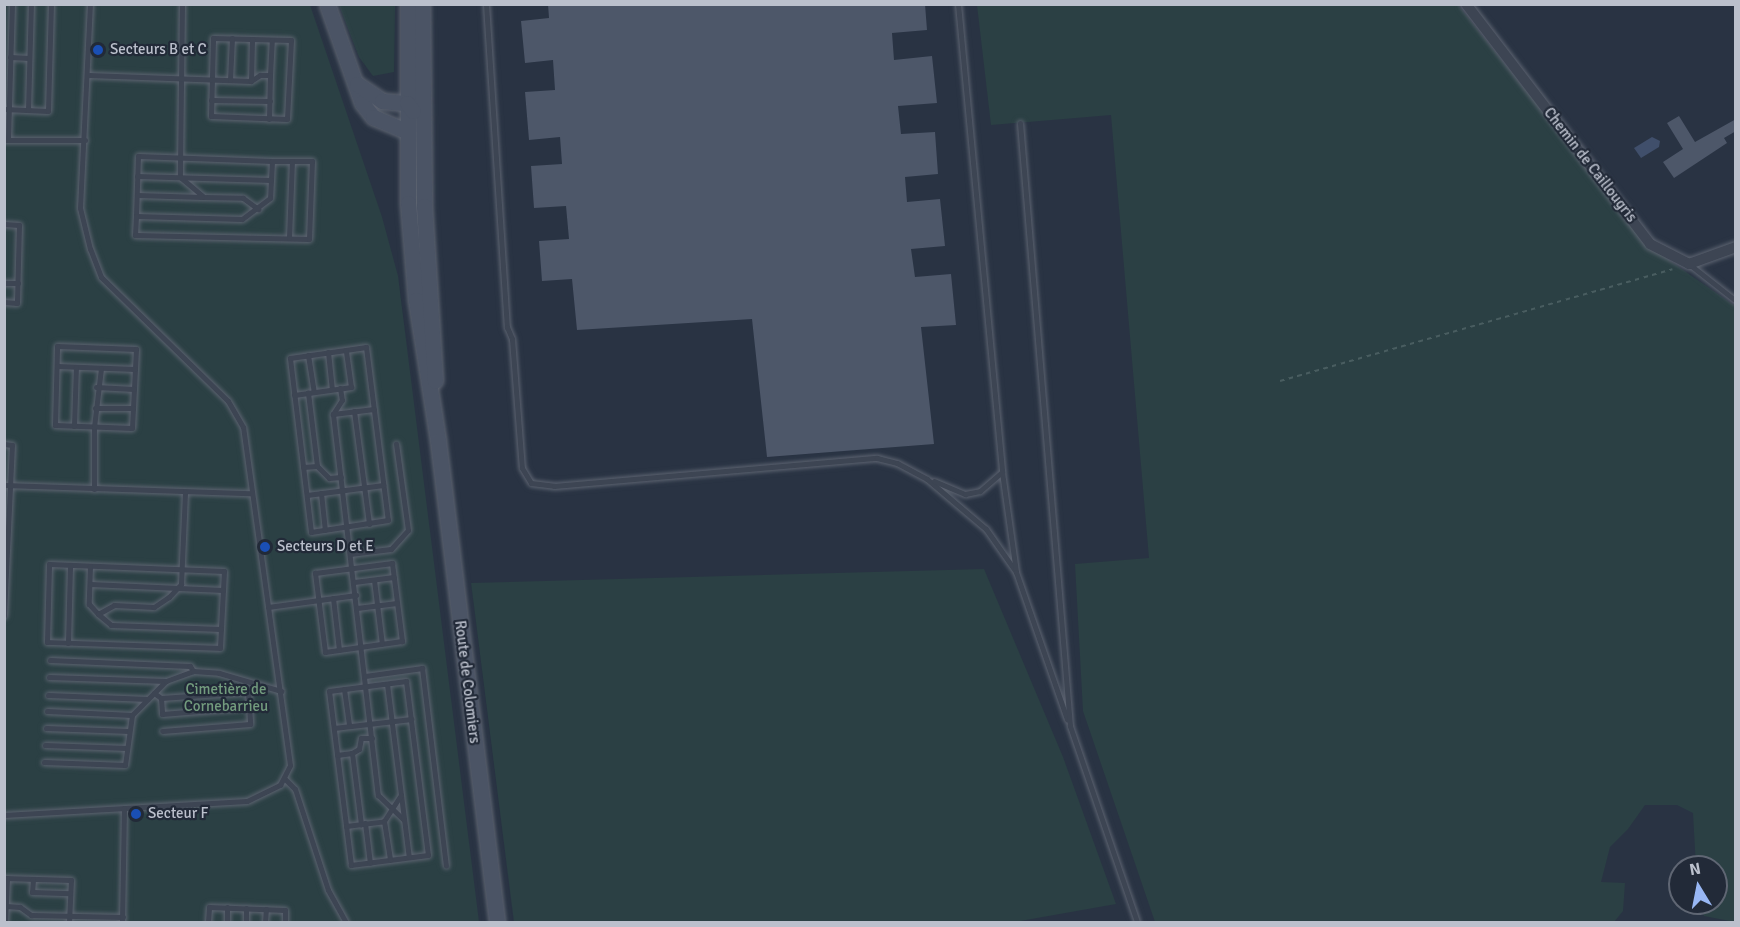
<!DOCTYPE html>
<html>
<head>
<meta charset="utf-8">
<style>
  body { margin:0 }
  #map { position:relative; width:1740px; height:927px; overflow:hidden; background:#293343; font-family:Signika,sans-serif }
  div>[style] { position:absolute }
  .green>* { inset:0; background:#2b4044 }
  .water>* { inset:0; background:#404f6b }
  .building>* { inset:0; background:#4d5769 }
  .path>* { height:2px; margin-top:-1px; transform-origin:0; background:repeating-linear-gradient(90deg,#495d60 0 4.5px,transparent 0 9px) }
  .roads { filter:drop-shadow(0 0 2px #5c6370) drop-shadow(0 0 2px #5c6370) }
  .lane>* { height:5px; margin:-2.5px; padding:0 2.5px; transform-origin:2.5px; border-radius:2.5px; background:#3d4553 }
  .street>* { height:10px; margin:-5px; padding:0 5px; transform-origin:5px; border-radius:5px; background:#3d4553 }
  .secondary>* { height:15px; margin:-7.5px; padding:0 7.5px; transform-origin:7.5px; border-radius:7.5px; background:#4b5465 }
  .dots>* { width:16px; height:16px; translate:-50% -50%; box-sizing:border-box; border:3px solid #222a38; border-radius:50% }
  span { translate:-50% -50%; white-space:nowrap; text-align:center; line-height:1.15; -webkit-text-stroke:4.5px #222a38; paint-order:stroke }
  .poi-label { font-size:15px; color:#bbc0cc }
  .left { translate:0 -50%; text-align:left }
  .street-label { font-size:15px; color:#bbc0cc }
  .park-label { font-size:15px; color:#739c7e }
  .frame { position:absolute; inset:0; border:6px solid #bbc0cc; pointer-events:none }
  .north { position:absolute; left:1668px; top:855px; width:60px; height:60px; box-sizing:border-box; background:#222a38; border:2px solid #5f6673; border-radius:50%; rotate:350deg; font-size:16px; font-weight:700; line-height:24px; text-align:center; color:#bbc0cc }
  .north::after { content:''; display:block; margin:auto; width:21px; height:27px; background:#98b7f4; clip-path:polygon(50% 0,100% 100%,50% 72%,0 100%) }
</style>
</head>
<body>
<div id="map">
  <div class="green">
    <div style="clip-path:polygon(5px 5px,310px 5px,382px 217px,398px 276px,479px 922px,5px 922px)"></div>
    <div style="clip-path:polygon(339px 5px,395px 5px,394px 72px,373px 76px,359px 57px)"></div>
    <div style="clip-path:polygon(977px 5px,1458px 5px,1650px 247px,1735px 306px,1735px 922px,1704px 916px,1698px 903px,1716px 903px,1716px 867px,1696px 867px,1693px 813px,1677px 805px,1645px 805px,1628px 829px,1610px 847px,1601px 882px,1625px 883px,1623px 911px,1614px 922px,1155px 922px,1083px 711px,1075px 564px,1149px 558px,1111px 115px,991px 125px)"></div>
    <div style="clip-path:polygon(984px 569px,1063px 757px,1116px 904px,1015px 922px,514px 922px,471px 583px)"></div>
  </div>
  <div class="water">
    <div style="clip-path:polygon(1652px 137px,1660px 141px,1659px 147px,1641px 158px,1634px 148px)"></div>
  </div>
  <div class="building">
    <div style="clip-path:polygon(548px 4px,925px 4px,927px 30px,892px 33px,894px 60px,932px 56px,937px 103px,898px 106px,901px 134px,935px 132px,938px 174px,905px 177px,907px 202px,940px 199px,945px 246px,911px 249px,915px 277px,951px 274px,956px 325px,921px 327px,934px 444px,767px 457px,752px 319px,577px 330px,572px 279px,542px 281px,539px 241px,569px 239px,566px 206px,534px 208px,531px 166px,562px 164px,560px 137px,529px 140px,525px 92px,555px 90px,553px 60px,525px 63px,521px 21px,549px 18px)"></div>
    <div style="clip-path:polygon(1679px 116px,1695px 142px,1736px 119px,1736px 131px,1724px 138px,1727px 143px,1674px 178px,1663px 162px,1683px 149px,1667px 123px)"></div>
  </div>
  <div class="path">
    <div style="left:1280px;top:381px;width:408px;rotate:-15.9deg"></div>
  </div>
  <div class="roads">
    <div class="lane">
      <div style="left:182px;top:4px;width:173px;rotate:90.7deg"></div>
      <div style="left:180px;top:177px;width:31px;rotate:40deg"></div>
      <div style="left:204px;top:197px;width:39px;rotate:1deg"></div>
      <div style="left:243px;top:198px;width:19px;rotate:36deg"></div>
      <div style="left:486px;top:4px;width:324px;rotate:86.3deg"></div>
      <div style="left:507px;top:327px;width:13px;rotate:67deg"></div>
      <div style="left:512px;top:339px;width:129px;rotate:85.6deg"></div>
      <div style="left:522px;top:468px;width:17px;rotate:59deg"></div>
      <div style="left:531px;top:483px;width:23px;rotate:7deg"></div>
      <div style="left:554px;top:486px;width:324px;rotate:-5deg"></div>
      <div style="left:877px;top:458px;width:21px;rotate:14deg"></div>
      <div style="left:897px;top:463px;width:34px;rotate:28deg"></div>
      <div style="left:927px;top:479px;width:77px;rotate:40.3deg"></div>
      <div style="left:986px;top:529px;width:52px;rotate:55.1deg"></div>
      <div style="left:958px;top:4px;width:470px;rotate:84.6deg"></div>
      <div style="left:1002px;top:472px;width:101px;rotate:82deg"></div>
      <div style="left:1016px;top:572px;width:156px;rotate:70.9deg"></div>
      <div style="left:213px;top:38px;width:78px;rotate:1.5deg"></div>
      <div style="left:291px;top:40px;width:79px;rotate:92.9deg"></div>
      <div style="left:287px;top:119px;width:76px;rotate:-177.7deg"></div>
      <div style="left:211px;top:116px;width:78px;rotate:-88.5deg"></div>
      <div style="left:10px;top:57px;width:19px;rotate:3deg"></div>
      <div style="left:88px;top:75px;width:163px;rotate:2.1deg"></div>
      <div style="left:251px;top:81px;width:11px;rotate:-34deg"></div>
      <div style="left:260px;top:75px;width:10px"></div>
      <div style="left:270px;top:75px;width:35px;rotate:-87deg"></div>
      <div style="left:230px;top:80px;width:42px;rotate:-87.3deg"></div>
      <div style="left:251px;top:81px;width:42px;rotate:-88.6deg"></div>
      <div style="left:211px;top:100px;width:59px;rotate:1deg"></div>
      <div style="left:4px;top:109px;width:44px;rotate:2.6deg"></div>
      <div style="left:48px;top:111px;width:107px;rotate:-88.4deg"></div>
      <div style="left:28px;top:110px;width:106px;rotate:-88.4deg"></div>
      <div style="left:269px;top:119px;width:44px;rotate:-88.7deg"></div>
      <div style="left:1020px;top:123px;width:605px;rotate:85.26deg"></div>
      <div style="left:1070px;top:726px;width:207px;rotate:71.1deg"></div>
      <div style="left:8px;top:139px;width:135px;rotate:-88.3deg"></div>
      <div style="left:4px;top:140px;width:81px"></div>
      <div style="left:138px;top:156px;width:134px;rotate:2.1deg"></div>
      <div style="left:272px;top:161px;width:37px;rotate:93deg"></div>
      <div style="left:270px;top:198px;width:35px;rotate:143deg"></div>
      <div style="left:242px;top:219px;width:106px;rotate:-178.4deg"></div>
      <div style="left:136px;top:216px;width:60px;rotate:-88.1deg"></div>
      <div style="left:137px;top:176px;width:134px;rotate:1.7deg"></div>
      <div style="left:137px;top:195px;width:65px;rotate:1.8deg"></div>
      <div style="left:136px;top:216px;width:19px;rotate:93deg"></div>
      <div style="left:135px;top:235px;width:174px;rotate:1.3deg"></div>
      <div style="left:309px;top:239px;width:78px;rotate:-87.8deg"></div>
      <div style="left:312px;top:161px;width:40px;rotate:180deg"></div>
      <div style="left:4px;top:224px;width:15px;rotate:4deg"></div>
      <div style="left:19px;top:225px;width:78px;rotate:91.5deg"></div>
      <div style="left:17px;top:303px;width:13px;rotate:-176deg"></div>
      <div style="left:289px;top:238px;width:77px;rotate:-87.8deg"></div>
      <div style="left:1689px;top:264px;width:60px;rotate:38.2deg"></div>
      <div style="left:4px;top:283px;width:14px"></div>
      <div style="left:57px;top:346px;width:79px;rotate:2.2deg"></div>
      <div style="left:136px;top:349px;width:79px;rotate:92.9deg"></div>
      <div style="left:132px;top:428px;width:77px;rotate:-177.8deg"></div>
      <div style="left:55px;top:425px;width:79px;rotate:-88.5deg"></div>
      <div style="left:366px;top:347px;width:174px;rotate:82.8deg"></div>
      <div style="left:388px;top:520px;width:78px;rotate:171.1deg"></div>
      <div style="left:311px;top:532px;width:175px;rotate:-96.9deg"></div>
      <div style="left:290px;top:358px;width:77px;rotate:-8.2deg"></div>
      <div style="left:328px;top:352px;width:37px;rotate:84deg"></div>
      <div style="left:308px;top:355px;width:37px;rotate:81deg"></div>
      <div style="left:57px;top:366px;width:78px;rotate:2.2deg"></div>
      <div style="left:96px;top:387px;width:38px;rotate:3deg"></div>
      <div style="left:340px;top:388px;width:12px;rotate:81deg"></div>
      <div style="left:342px;top:400px;width:17px;rotate:123deg"></div>
      <div style="left:333px;top:414px;width:384px;rotate:83.3deg"></div>
      <div style="left:378px;top:795px;width:36px;rotate:44deg"></div>
      <div style="left:294px;top:395px;width:58px;rotate:-8deg"></div>
      <div style="left:351px;top:387px;width:37px;rotate:-98deg"></div>
      <div style="left:95px;top:408px;width:38px"></div>
      <div style="left:354px;top:411px;width:114px;rotate:82.4deg"></div>
      <div style="left:333px;top:414px;width:41px;rotate:-7deg"></div>
      <div style="left:74px;top:426px;width:59px;rotate:-88.1deg"></div>
      <div style="left:4px;top:444px;width:8px;rotate:7deg"></div>
      <div style="left:12px;top:445px;width:171px;rotate:92.7deg"></div>
      <div style="left:317px;top:466px;width:17px;rotate:45deg"></div>
      <div style="left:329px;top:478px;width:12px;rotate:-5deg"></div>
      <div style="left:303px;top:467px;width:14px;rotate:-4deg"></div>
      <div style="left:317px;top:466px;width:74px;rotate:-97deg"></div>
      <div style="left:934px;top:481px;width:34px;rotate:23deg"></div>
      <div style="left:965px;top:494px;width:15px;rotate:-11deg"></div>
      <div style="left:980px;top:491px;width:29px;rotate:-41deg"></div>
      <div style="left:4px;top:485px;width:246px;rotate:1.9deg"></div>
      <div style="left:94px;top:489px;width:62px;rotate:-90deg"></div>
      <div style="left:94px;top:427px;width:59px;rotate:-83.2deg"></div>
      <div style="left:321px;top:493px;width:37px;rotate:84deg"></div>
      <div style="left:307px;top:495px;width:77px;rotate:-7.5deg"></div>
      <div style="left:350px;top:554px;width:41px;rotate:-7deg"></div>
      <div style="left:391px;top:549px;width:25px;rotate:-48deg"></div>
      <div style="left:408px;top:530px;width:87px;rotate:-97.9deg"></div>
      <div style="left:392px;top:563px;width:79px;rotate:82.7deg"></div>
      <div style="left:402px;top:641px;width:78px;rotate:171.9deg"></div>
      <div style="left:325px;top:652px;width:80px;rotate:-97.2deg"></div>
      <div style="left:315px;top:573px;width:78px;rotate:-7.4deg"></div>
      <div style="left:49px;top:564px;width:175px;rotate:2.3deg"></div>
      <div style="left:224px;top:571px;width:77px;rotate:93deg"></div>
      <div style="left:220px;top:648px;width:173px;rotate:-178deg"></div>
      <div style="left:47px;top:642px;width:78px;rotate:-88.5deg"></div>
      <div style="left:90px;top:566px;width:38px;rotate:92deg"></div>
      <div style="left:89px;top:604px;width:13px;rotate:48deg"></div>
      <div style="left:98px;top:614px;width:18px;rotate:-29deg"></div>
      <div style="left:114px;top:605px;width:40px;rotate:2.9deg"></div>
      <div style="left:154px;top:607px;width:18px;rotate:-34deg"></div>
      <div style="left:169px;top:597px;width:18px;rotate:-47deg"></div>
      <div style="left:181px;top:584px;width:92px;rotate:-87.5deg"></div>
      <div style="left:374px;top:580px;width:64px;rotate:82.9deg"></div>
      <div style="left:354px;top:582px;width:40px;rotate:-7.1deg"></div>
      <div style="left:90px;top:584px;width:133px;rotate:2.6deg"></div>
      <div style="left:333px;top:598px;width:52px;rotate:83.4deg"></div>
      <div style="left:268px;top:607px;width:89px;rotate:-7.8deg"></div>
      <div style="left:357px;top:608px;width:40px;rotate:-7.1deg"></div>
      <div style="left:98px;top:614px;width:17px;rotate:40deg"></div>
      <div style="left:111px;top:625px;width:110px;rotate:2.1deg"></div>
      <div style="left:68px;top:643px;width:78px;rotate:-88.5deg"></div>
      <div style="left:50px;top:660px;width:140px;rotate:2.5deg"></div>
      <div style="left:190px;top:666px;width:6px;rotate:59deg"></div>
      <div style="left:365px;top:676px;width:58px;rotate:-8deg"></div>
      <div style="left:422px;top:668px;width:199px;rotate:83.1deg"></div>
      <div style="left:49px;top:677px;width:117px;rotate:2deg"></div>
      <div style="left:406px;top:681px;width:175px;rotate:82.8deg"></div>
      <div style="left:428px;top:855px;width:78px;rotate:172.6deg"></div>
      <div style="left:351px;top:865px;width:175px;rotate:-97.2deg"></div>
      <div style="left:329px;top:691px;width:78px;rotate:-7.4deg"></div>
      <div style="left:387px;top:684px;width:174px;rotate:82.8deg"></div>
      <div style="left:344px;top:689px;width:37px;rotate:82deg"></div>
      <div style="left:154px;top:693px;width:9px;rotate:36deg"></div>
      <div style="left:161px;top:698px;width:16px;rotate:86deg"></div>
      <div style="left:162px;top:714px;width:87px;rotate:-4.6deg"></div>
      <div style="left:48px;top:695px;width:100px;rotate:2.3deg"></div>
      <div style="left:161px;top:698px;width:87px;rotate:-3.9deg"></div>
      <div style="left:248px;top:692px;width:32px;rotate:86deg"></div>
      <div style="left:250px;top:724px;width:88px;rotate:175.5deg"></div>
      <div style="left:47px;top:711px;width:85px;rotate:2.7deg"></div>
      <div style="left:46px;top:728px;width:83px;rotate:2.1deg"></div>
      <div style="left:334px;top:728px;width:78px;rotate:-6.7deg"></div>
      <div style="left:45px;top:745px;width:82px;rotate:2.1deg"></div>
      <div style="left:352px;top:753px;width:8px;rotate:-30deg"></div>
      <div style="left:359px;top:749px;width:11px;rotate:-80deg"></div>
      <div style="left:361px;top:738px;width:11px"></div>
      <div style="left:337px;top:755px;width:15px;rotate:-8deg"></div>
      <div style="left:352px;top:753px;width:72px;rotate:82.8deg"></div>
      <div style="left:44px;top:762px;width:81px;rotate:2.1deg"></div>
      <div style="left:125px;top:765px;width:50px;rotate:-82deg"></div>
      <div style="left:132px;top:715px;width:48px;rotate:-45deg"></div>
      <div style="left:166px;top:681px;width:29px;rotate:-20deg"></div>
      <div style="left:193px;top:671px;width:26px;rotate:4deg"></div>
      <div style="left:219px;top:673px;width:65px;rotate:16.2deg"></div>
      <div style="left:285px;top:779px;width:14px;rotate:45deg"></div>
      <div style="left:295px;top:789px;width:106px;rotate:71.9deg"></div>
      <div style="left:328px;top:890px;width:37px;rotate:61deg"></div>
      <div style="left:4px;top:815px;width:243px;rotate:-3.3deg"></div>
      <div style="left:247px;top:801px;width:37px;rotate:-26deg"></div>
      <div style="left:280px;top:785px;width:22px;rotate:-63deg"></div>
      <div style="left:290px;top:765px;width:341px;rotate:-97.9deg"></div>
      <div style="left:243px;top:427px;width:30px;rotate:-120deg"></div>
      <div style="left:228px;top:401px;width:177px;rotate:-135.7deg"></div>
      <div style="left:101px;top:277px;width:30px;rotate:-111deg"></div>
      <div style="left:90px;top:249px;width:42px;rotate:-103.7deg"></div>
      <div style="left:80px;top:208px;width:204px;rotate:-87.2deg"></div>
      <div style="left:384px;top:821px;width:31px;rotate:-57deg"></div>
      <div style="left:365px;top:823px;width:40px;rotate:82.9deg"></div>
      <div style="left:346px;top:826px;width:38px;rotate:-7deg"></div>
      <div style="left:384px;top:821px;width:39px;rotate:81deg"></div>
      <div style="left:4px;top:878px;width:67px;rotate:1.7deg"></div>
      <div style="left:71px;top:880px;width:42px;rotate:92.7deg"></div>
      <div style="left:33px;top:879px;width:13px;rotate:94deg"></div>
      <div style="left:32px;top:892px;width:38px;rotate:2deg"></div>
      <div style="left:6px;top:906px;width:14px;rotate:4deg"></div>
      <div style="left:20px;top:907px;width:14px;rotate:36deg"></div>
      <div style="left:31px;top:915px;width:92px;rotate:1.2deg"></div>
      <div style="left:5px;top:922px;width:44px;rotate:-87.4deg"></div>
      <div style="left:122px;top:922px;width:114px;rotate:-89deg"></div>
      <div style="left:208px;top:922px;width:15px;rotate:-86deg"></div>
      <div style="left:209px;top:907px;width:76px;rotate:2.3deg"></div>
      <div style="left:285px;top:910px;width:12px;rotate:90deg"></div>
      <div style="left:227px;top:922px;width:15px;rotate:-90deg"></div>
      <div style="left:246px;top:922px;width:14px;rotate:-90deg"></div>
      <div style="left:265px;top:922px;width:13px;rotate:-86deg"></div>
    </div>
    <div class="street">
      <div style="left:1466px;top:4px;width:302px;rotate:52.5deg"></div>
      <div style="left:1650px;top:244px;width:44px;rotate:27.1deg"></div>
      <div style="left:1689px;top:264px;width:50px;rotate:-19.9deg"></div>
    </div>
    <div class="secondary">
      <div style="left:327px;top:4px;width:105px;rotate:70.5deg"></div>
      <div style="left:362px;top:103px;width:18px;rotate:52deg"></div>
      <div style="left:373px;top:117px;width:38px;rotate:23deg"></div>
      <div style="left:408px;top:4px;width:199px;rotate:90deg"></div>
      <div style="left:408px;top:203px;width:97px;rotate:85.3deg"></div>
      <div style="left:416px;top:300px;width:143px;rotate:81.1deg"></div>
      <div style="left:438px;top:441px;width:485px;rotate:83deg"></div>
      <div style="left:422px;top:4px;width:202px;rotate:89.4deg"></div>
      <div style="left:424px;top:206px;width:175px;rotate:86.4deg"></div>
      <div style="left:357px;top:84px;width:30px;rotate:34deg"></div>
      <div style="left:382px;top:101px;width:25px;rotate:5deg"></div>
      <div style="left:407px;top:103px;width:10px;rotate:53deg"></div>
    </div>
  </div>
  <div class="dots">
    <div style="left:98px;top:50px;background:#1a4fb4"></div>
    <div style="left:265px;top:547px;background:#1a4fb4"></div>
    <div style="left:136px;top:814px;background:#1a4fb4"></div>
  </div>
  <div class="poi-label">
    <span class="left" style="left:110px;top:50px">Secteurs B et C</span>
    <span class="left" style="left:277px;top:547px">Secteurs D et E</span>
    <span class="left" style="left:148px;top:814px">Secteur F</span>
  </div>
  <div class="street-label">
    <span style="left:1590px;top:165px;rotate:52deg">Chemin de Caillougris</span>
    <span style="left:467px;top:682px;rotate:83deg">Route de Colomiers</span>
  </div>
  <div class="park-label">
    <span style="left:226px;top:698px">Cimetière de<br>Cornebarrieu</span>
  </div>
  <div class="frame"></div>
  <div class="north">N</div>
</div>
</body>
</html>
